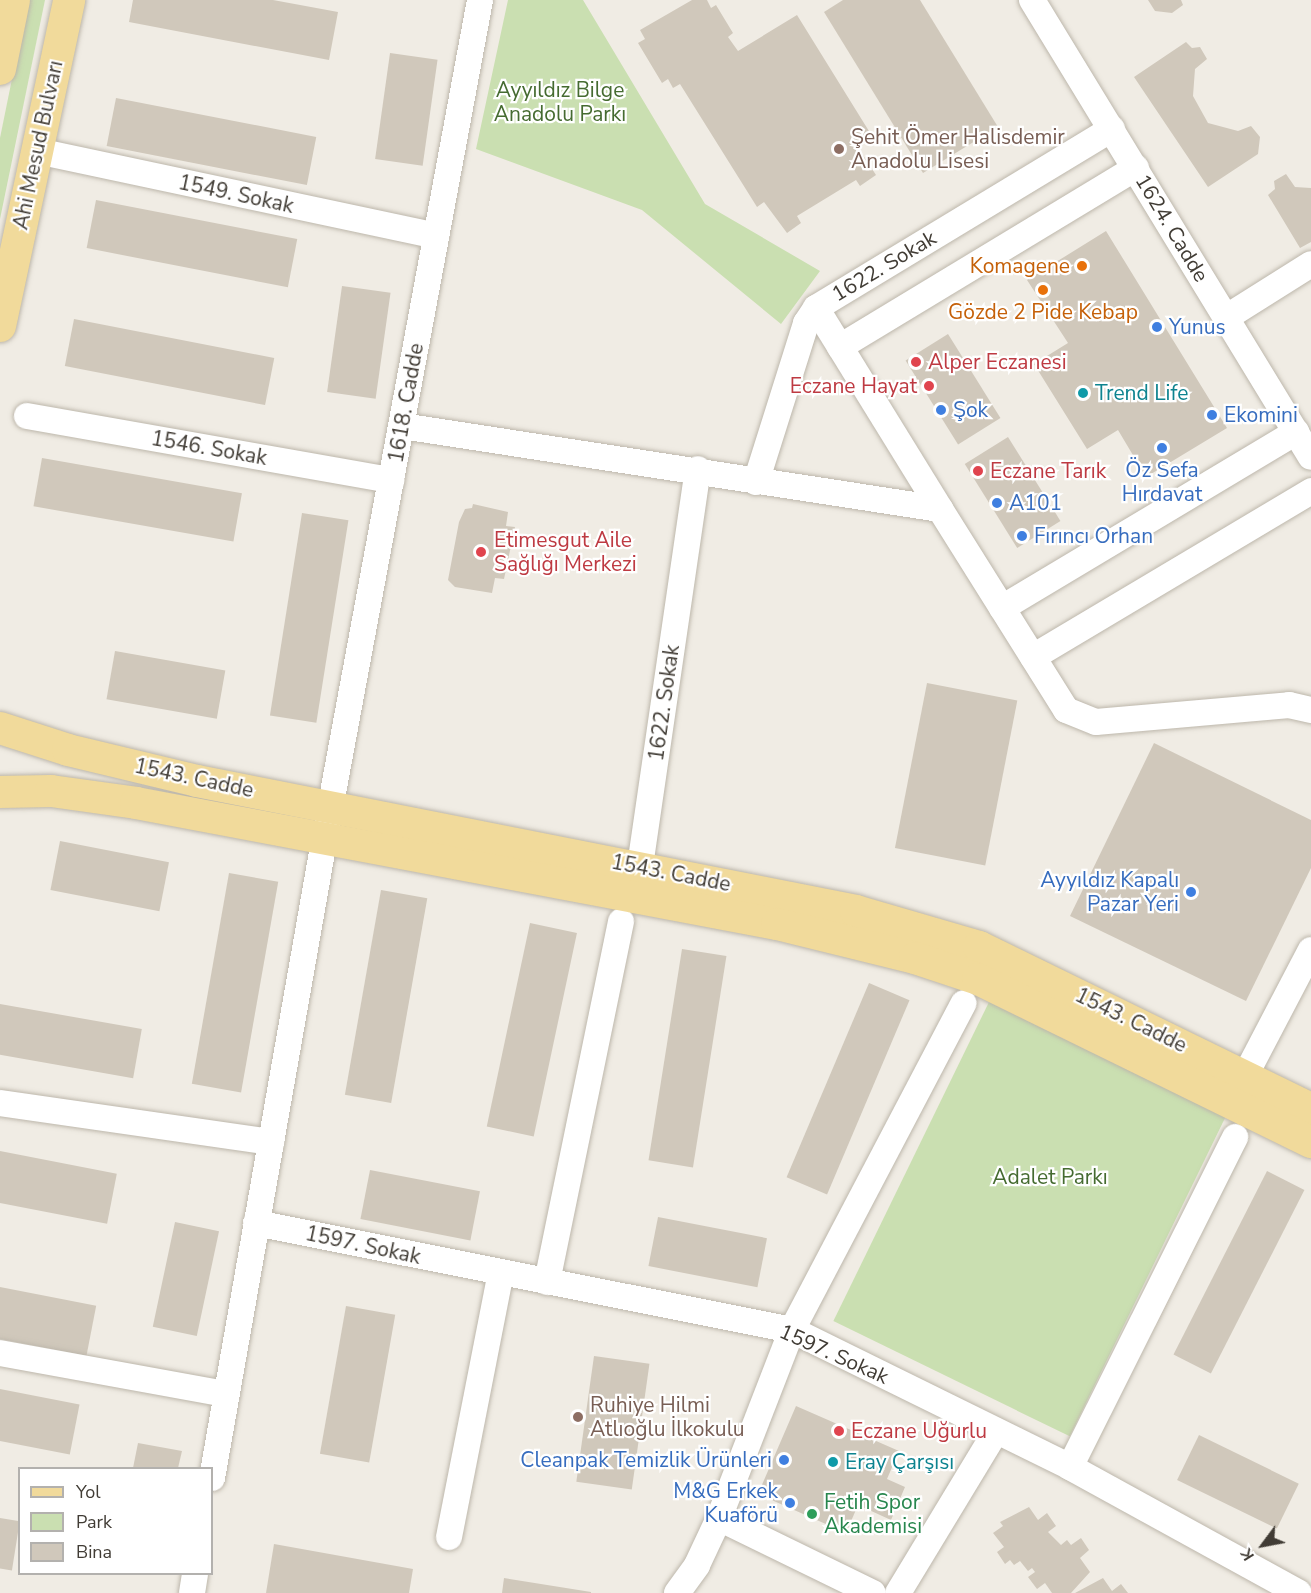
<!DOCTYPE html>
<html>
<head>
<meta charset="utf-8">
<style>
  body { margin:0 }
  #map { position:relative; width:1311px; height:1593px; overflow:hidden; background:#f0ece4; font-family:"Nunito Sans",sans-serif }
  div>[style] { position:absolute }
  .green>* { inset:0; background:#cadfb1; transform-origin:0 0 }
  .building>* { inset:0; background:#d0c8bb; transform-origin:0 0 }
  .roads { filter:drop-shadow(0 0 2px #bdb7ab) drop-shadow(0 0 2px #bdb7ab) }
  .minor>* { height:26px; margin:-13px; padding:0 13px; transform-origin:13px; border-radius:13px; background:#fff }
  .major>* { height:32px; margin:-16px; padding:0 16px; transform-origin:16px; border-radius:16px; background:#f1da9b }
  .dots>* { width:16px; height:16px; translate:-50% -50%; box-sizing:border-box; border:3px solid #fff; border-radius:50% }
  span { translate:-50% -50%; white-space:nowrap; text-align:center; line-height:1.15; -webkit-text-stroke:4.5px #fff; paint-order:stroke }
  .park-label { font-size:21px; color:#456b30 }
  .education-label { font-size:21px; color:#785e54 }
  .left { translate:0 -50%; text-align:left }
  .street-label { font-size:21px; color:#413c35 }
  .food-label { font-size:21px; color:#c56008 }
  .right { translate:-100% -50%; text-align:right }
  .shop-label { font-size:21px; color:#366cbe }
  .health-label { font-size:21px; color:#be3a42 }
  .culture-label { font-size:21px; color:#0d838f }
  .leisure-label { font-size:21px; color:#27864d }
  .legend { position:absolute; left:18px; top:1467px; width:195px; height:108px; box-sizing:border-box; background:#fff; border:2px solid #b3b1ae; margin:0; padding:8px 10px; list-style:none; font-size:18px; color:#413c35 }
  .legend li { display:flex; align-items:center; gap:12px; height:30px }
  .legend b { width:30px; border:2px solid #b3b1ae }
  .north { position:absolute; left:1233px; top:1515px; width:60px; height:60px; -webkit-text-stroke:4px #fff; paint-order:stroke; rotate:238deg; font-size:16px; font-weight:700; line-height:24px; text-align:center; color:#413c35 }
  .north::after { content:''; display:block; margin:auto; width:21px; height:27px; background:#413c35; clip-path:polygon(50% 0,100% 100%,50% 72%,0 100%) }
</style>
</head>
<body>
<div id="map">
  <div class="green">
    <div style="clip-path:polygon(28px 0,45px 0,0 219px,0 138px)"></div>
    <div style="clip-path:polygon(508px 0,583px 0,705px 204px,820px 271px,781px 324px,642px 210px,476px 149px)"></div>
    <div style="left:989px;top:1002px;width:263px;height:355px;rotate:26deg"></div>
  </div>
  <div class="building">
    <div style="clip-path:polygon(133px 0,273px 0,338px 12px,329px 60px,129px 22px)"></div>
    <div style="clip-path:polygon(692px 0,707px 0,711px 8px,716px 5px,733px 33px,728px 37px,738px 51px,797px 15px,872px 136px,857px 146px,876px 175px,860px 186px,856px 180px,797px 216px,801px 223px,787px 233px,764px 202px,757px 207px,680px 84px,673px 88px,668px 79px,662px 83px,638px 43px,645px 39px,640px 30px)"></div>
    <div style="clip-path:polygon(843px 0,920px 0,998px 127px,923px 173px,824px 12px)"></div>
    <div style="clip-path:polygon(1148px 0,1181px 0,1183px 5px,1172px 13px,1155px 11px)"></div>
    <div style="clip-path:polygon(1186px 42px,1192px 48px,1200px 47px,1207px 59px,1195px 69px,1193px 96px,1208px 123px,1238px 131px,1251px 126px,1260px 137px,1258px 154px,1208px 187px,1134px 77px)"></div>
    <div style="left:390px;top:53px;width:48px;height:107px;rotate:8deg"></div>
    <div style="left:116px;top:98px;width:204px;height:49px;rotate:11deg"></div>
    <div style="clip-path:polygon(1286px 174px,1295px 187px,1311px 188px,1311px 242px,1300px 248px,1268px 195px,1275px 189px,1274px 181px)"></div>
    <div style="left:96px;top:200px;width:205px;height:49px;rotate:11deg"></div>
    <div style="clip-path:polygon(1106px 231px,1227px 428px,1146px 477px,1118px 430px,1087px 449px,1034px 364px,1068px 343px,1027px 280px)"></div>
    <div style="left:342px;top:286px;width:49px;height:107px;rotate:8deg"></div>
    <div style="left:74px;top:319px;width:204px;height:48px;rotate:11deg"></div>
    <div style="left:948px;top:334px;width:99px;height:50px;rotate:58deg"></div>
    <div style="left:1008px;top:437px;width:99px;height:51px;rotate:58deg"></div>
    <div style="left:42px;top:458px;width:203px;height:49px;rotate:10deg"></div>
    <div style="clip-path:polygon(473px 504px,508px 512px,506px 526px,515px 527px,504px 579px,495px 578px,492px 593px,455px 587px,448px 580px,459px 522px,465px 509px,472px 508px)"></div>
    <div style="left:302px;top:513px;width:47px;height:205px;rotate:9deg"></div>
    <div style="left:115px;top:651px;width:112px;height:49px;rotate:10deg"></div>
    <div style="left:927px;top:683px;width:92px;height:168px;rotate:11deg"></div>
    <div style="clip-path:polygon(1154px 743px,1311px 820px,1311px 868px,1246px 1001px,1070px 916px)"></div>
    <div style="left:60px;top:841px;width:111px;height:50px;rotate:11deg"></div>
    <div style="left:229px;top:873px;width:50px;height:214px;rotate:10deg"></div>
    <div style="left:381px;top:890px;width:47px;height:208px;rotate:10deg"></div>
    <div style="left:530px;top:923px;width:48px;height:208px;rotate:12deg"></div>
    <div style="left:682px;top:949px;width:45px;height:214px;rotate:9deg"></div>
    <div style="left:869px;top:983px;width:44px;height:211px;rotate:23deg"></div>
    <div style="left:0;top:1004px;width:144px;height:50px;rotate:10deg"></div>
    <div style="left:0;top:1151px;width:119px;height:51px;rotate:11deg"></div>
    <div style="left:370px;top:1170px;width:112px;height:50px;rotate:11deg"></div>
    <div style="left:1267px;top:1171px;width:42px;height:206px;rotate:27deg"></div>
    <div style="left:658px;top:1217px;width:111px;height:50px;rotate:11deg"></div>
    <div style="left:175px;top:1222px;width:45px;height:107px;rotate:12deg"></div>
    <div style="left:0;top:1287px;width:98px;height:51px;rotate:11deg"></div>
    <div style="left:346px;top:1306px;width:50px;height:150px;rotate:10deg"></div>
    <div style="left:594px;top:1356px;width:56px;height:127px;rotate:8deg"></div>
    <div style="left:0;top:1389px;width:81px;height:51px;rotate:11deg"></div>
    <div style="clip-path:polygon(796px 1406px,899px 1451px,887px 1479px,905px 1487px,891px 1520px,858px 1505px,846px 1533px,758px 1494px)"></div>
    <div style="left:1199px;top:1435px;width:111px;height:50px;rotate:26deg"></div>
    <div style="clip-path:polygon(138px 1443px,182px 1451px,178px 1468px,133px 1468px)"></div>
    <div style="clip-path:polygon(1029px 1507px,1038px 1520px,1047px 1513px,1056px 1526px,1048px 1532px,1061px 1545px,1067px 1540px,1071px 1545px,1081px 1538px,1089px 1550px,1080px 1558px,1090px 1572px,1071px 1593px,1052px 1593px,1045px 1583px,1037px 1589px,1028px 1577px,1035px 1572px,1032px 1568px,1028px 1571px,1020px 1561px,1014px 1565px,1010px 1560px,1005px 1564px,997px 1552px,1004px 1547px,993px 1533px,1003px 1526px,1000px 1522px)"></div>
    <div style="left:0;top:1518px;width:20px;height:50px;rotate:9deg"></div>
    <div style="clip-path:polygon(274px 1544px,413px 1569px,409px 1593px,266px 1593px)"></div>
    <div style="clip-path:polygon(504px 1578px,591px 1592px,591px 1593px,502px 1593px)"></div>
    <div style="clip-path:polygon(1103px 1578px,1112px 1591px,1121px 1584px,1128px 1593px,1075px 1593px)"></div>
  </div>
  <div class="roads">
    <div class="minor">
      <div style="left:1032px;top:0;width:535px;rotate:58.6deg"></div>
      <div style="left:37px;top:151px;width:408px;rotate:12deg"></div>
      <div style="left:816px;top:308px;width:236px;rotate:58.3deg"></div>
      <div style="left:1227px;top:317px;width:99px;rotate:-32.2deg"></div>
      <div style="left:840px;top:347px;width:346px;rotate:-31.2deg"></div>
      <div style="left:27px;top:416px;width:370px;rotate:10deg"></div>
      <div style="left:402px;top:426px;width:544px;rotate:8.77deg"></div>
      <div style="left:940px;top:509px;width:237px;rotate:57.9deg"></div>
      <div style="left:1066px;top:710px;width:32px;rotate:22deg"></div>
      <div style="left:1096px;top:722px;width:194px;rotate:-5deg"></div>
      <div style="left:1289px;top:705px;width:23px;rotate:13deg"></div>
      <div style="left:756px;top:482px;width:167px;rotate:-72.5deg"></div>
      <div style="left:806px;top:323px;width:18px;rotate:-56deg"></div>
      <div style="left:816px;top:308px;width:346px;rotate:-31.2deg"></div>
      <div style="left:1002px;top:608px;width:343px;rotate:-30.9deg"></div>
      <div style="left:1033px;top:657px;width:324px;rotate:-30.8deg"></div>
      <div style="left:640px;top:866px;width:401px;rotate:-81.7deg"></div>
      <div style="left:1245px;top:1076px;width:142px;rotate:-62.4deg"></div>
      <div style="left:0;top:1103px;width:274px;rotate:8.2deg"></div>
      <div style="left:256px;top:1223px;width:547px;rotate:11.29deg"></div>
      <div style="left:792px;top:1330px;width:310px;rotate:26.2deg"></div>
      <div style="left:1070px;top:1467px;width:261px;rotate:28.8deg"></div>
      <div style="left:547px;top:1282px;width:368px;rotate:-78.4deg"></div>
      <div style="left:0;top:1353px;width:230px;rotate:10.3deg"></div>
      <div style="left:1070px;top:1467px;width:369px;rotate:-63.4deg"></div>
      <div style="left:212px;top:1478px;width:647px;rotate:-80.03deg"></div>
      <div style="left:324px;top:841px;width:855px;rotate:-79.49deg"></div>
      <div style="left:719px;top:1518px;width:171px;rotate:26deg"></div>
      <div style="left:449px;top:1537px;width:269px;rotate:-78.9deg"></div>
      <div style="left:192px;top:1593px;width:19px;rotate:-81deg"></div>
      <div style="left:677px;top:1593px;width:34px;rotate:-54deg"></div>
      <div style="left:697px;top:1565px;width:52px;rotate:-64.9deg"></div>
      <div style="left:719px;top:1518px;width:202px;rotate:-68.8deg"></div>
      <div style="left:792px;top:1330px;width:369px;rotate:-62.3deg"></div>
      <div style="left:898px;top:1593px;width:189px;rotate:-58.8deg"></div>
    </div>
    <div class="major">
      <div style="left:0;top:69px;width:70px;rotate:-78.5deg"></div>
      <div style="left:0;top:326px;width:333px;rotate:-78deg"></div>
      <div style="left:0;top:728px;width:71px;rotate:17.9deg"></div>
      <div style="left:68px;top:750px;width:133px;rotate:13.5deg"></div>
      <div style="left:197px;top:781px;width:672px;rotate:11.16deg"></div>
      <div style="left:856px;top:911px;width:128px;rotate:16.3deg"></div>
      <div style="left:979px;top:947px;width:369px;rotate:26deg"></div>
      <div style="left:0;top:792px;width:51px;rotate:-1.1deg"></div>
      <div style="left:51px;top:791px;width:86px;rotate:8deg"></div>
      <div style="left:136px;top:803px;width:652px;rotate:10.69deg"></div>
      <div style="left:777px;top:924px;width:142px;rotate:13.8deg"></div>
      <div style="left:915px;top:958px;width:66px;rotate:18.4deg"></div>
      <div style="left:978px;top:979px;width:371px;rotate:26.1deg"></div>
    </div>
  </div>
  <div class="dots">
    <div style="left:839px;top:149px;background:#8d6e63"></div>
    <div style="left:1082px;top:266px;background:#e8710a"></div>
    <div style="left:1043px;top:290px;background:#e8710a"></div>
    <div style="left:1157px;top:327px;background:#3f7fe0"></div>
    <div style="left:916px;top:362px;background:#e0444e"></div>
    <div style="left:929px;top:386px;background:#e0444e"></div>
    <div style="left:1083px;top:393px;background:#0f9aa8"></div>
    <div style="left:941px;top:410px;background:#3f7fe0"></div>
    <div style="left:1212px;top:415px;background:#3f7fe0"></div>
    <div style="left:1162px;top:448px;background:#3f7fe0"></div>
    <div style="left:978px;top:471px;background:#e0444e"></div>
    <div style="left:997px;top:503px;background:#3f7fe0"></div>
    <div style="left:1022px;top:536px;background:#3f7fe0"></div>
    <div style="left:481px;top:552px;background:#e0444e"></div>
    <div style="left:1191px;top:892px;background:#3f7fe0"></div>
    <div style="left:578px;top:1417px;background:#8d6e63"></div>
    <div style="left:839px;top:1431px;background:#e0444e"></div>
    <div style="left:784px;top:1460px;background:#3f7fe0"></div>
    <div style="left:833px;top:1462px;background:#0f9aa8"></div>
    <div style="left:790px;top:1503px;background:#3f7fe0"></div>
    <div style="left:812px;top:1514px;background:#2e9e5b"></div>
  </div>
  <div class="park-label">
    <span style="left:560px;top:102px">Ayyıldız Bilge<br>Anadolu Parkı</span>
    <span style="left:1050px;top:1177px">Adalet Parkı</span>
  </div>
  <div class="education-label">
    <span class="left" style="left:851px;top:149px">Şehit Ömer Halisdemir<br>Anadolu Lisesi</span>
    <span class="left" style="left:590px;top:1417px">Ruhiye Hilmi<br>Atlıoğlu İlkokulu</span>
  </div>
  <div class="street-label">
    <span style="left:38px;top:145px;rotate:-78deg">Ahi Mesud Bulvarı</span>
    <span style="left:236px;top:194px;rotate:12deg">1549. Sokak</span>
    <span style="left:1172px;top:228px;rotate:59deg">1624. Cadde</span>
    <span style="left:884px;top:266px;rotate:-31deg">1622. Sokak</span>
    <span style="left:406px;top:403px;rotate:-80deg">1618. Cadde</span>
    <span style="left:209px;top:448px;rotate:10deg">1546. Sokak</span>
    <span style="left:664px;top:703px;rotate:-82deg">1622. Sokak</span>
    <span style="left:194px;top:778px;rotate:12deg">1543. Cadde</span>
    <span style="left:671px;top:873px;rotate:11deg">1543. Cadde</span>
    <span style="left:1131px;top:1020px;rotate:26deg">1543. Cadde</span>
    <span style="left:363px;top:1245px;rotate:12deg">1597. Sokak</span>
    <span style="left:834px;top:1354px;rotate:24deg">1597. Sokak</span>
  </div>
  <div class="food-label">
    <span class="right" style="left:1070px;top:266px">Komagene</span>
    <span style="left:1043px;top:312px">Gözde 2 Pide Kebap</span>
  </div>
  <div class="shop-label">
    <span class="left" style="left:1169px;top:327px">Yunus</span>
    <span class="left" style="left:953px;top:410px">Şok</span>
    <span class="left" style="left:1224px;top:415px">Ekomini</span>
    <span style="left:1162px;top:482px">Öz Sefa<br>Hırdavat</span>
    <span class="left" style="left:1009px;top:503px">A101</span>
    <span class="left" style="left:1034px;top:536px">Fırıncı Orhan</span>
    <span class="right" style="left:1179px;top:892px">Ayyıldız Kapalı<br>Pazar Yeri</span>
    <span class="right" style="left:772px;top:1460px">Cleanpak Temizlik Ürünleri</span>
    <span class="right" style="left:778px;top:1503px">M&amp;G Erkek<br>Kuaförü</span>
  </div>
  <div class="health-label">
    <span class="left" style="left:928px;top:362px">Alper Eczanesi</span>
    <span class="right" style="left:917px;top:386px">Eczane Hayat</span>
    <span class="left" style="left:990px;top:471px">Eczane Tarık</span>
    <span class="left" style="left:494px;top:552px">Etimesgut Aile<br>Sağlığı Merkezi</span>
    <span class="left" style="left:851px;top:1431px">Eczane Uğurlu</span>
  </div>
  <div class="culture-label">
    <span class="left" style="left:1095px;top:393px">Trend Life</span>
    <span class="left" style="left:845px;top:1462px">Eray Çarşısı</span>
  </div>
  <div class="leisure-label">
    <span class="left" style="left:824px;top:1514px">Fetih Spor<br>Akademisi</span>
  </div>
  <ul class="legend">
  <li><b style="height:8px;background:#f1da9b"></b>Yol</li>
  <li><b style="height:16px;background:#cadfb1"></b>Park</li>
  <li><b style="height:16px;background:#d0c8bb"></b>Bina</li>
  </ul>
  <div class="north">K</div>
</div>
</body>
</html>
